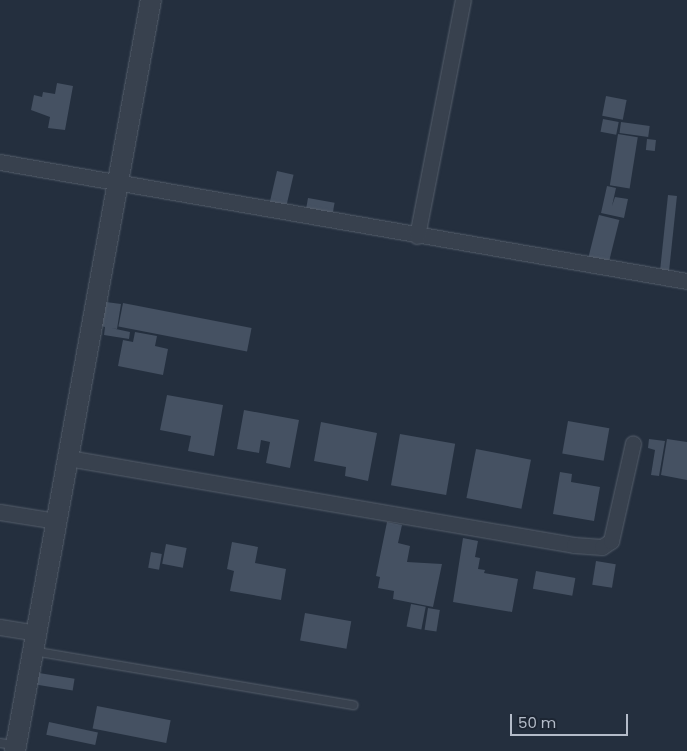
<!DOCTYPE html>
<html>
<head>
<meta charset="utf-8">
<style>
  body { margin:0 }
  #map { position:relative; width:687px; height:751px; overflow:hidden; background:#242f3e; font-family:Poppins,sans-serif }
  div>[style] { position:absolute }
  .building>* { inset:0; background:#455162; transform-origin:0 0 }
  .roads { filter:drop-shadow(0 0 1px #565f6c) drop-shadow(0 0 1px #565f6c) }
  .service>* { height:8px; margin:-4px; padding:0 4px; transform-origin:4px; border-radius:4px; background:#38414e }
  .minor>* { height:15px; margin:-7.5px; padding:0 7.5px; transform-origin:7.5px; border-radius:7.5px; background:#38414e }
  .tertiary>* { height:20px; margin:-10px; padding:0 10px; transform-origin:10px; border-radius:10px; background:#38414e }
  span { translate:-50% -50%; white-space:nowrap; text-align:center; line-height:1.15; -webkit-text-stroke:4px #1d2633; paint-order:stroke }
  .scale { position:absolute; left:510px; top:714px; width:118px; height:22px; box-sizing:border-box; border:2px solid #b4bcc9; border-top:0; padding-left:6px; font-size:15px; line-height:18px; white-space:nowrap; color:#b4bcc9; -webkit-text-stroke:4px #1d2633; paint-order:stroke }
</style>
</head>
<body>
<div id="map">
  <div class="building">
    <div style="clip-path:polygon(57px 83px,73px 86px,65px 130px,48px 128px,50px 117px,31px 110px,34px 95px,42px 97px,43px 92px,55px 94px)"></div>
    <div style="left:606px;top:96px;width:21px;height:20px;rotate:11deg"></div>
    <div style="left:603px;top:119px;width:16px;height:13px;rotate:11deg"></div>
    <div style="left:621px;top:122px;width:29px;height:11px;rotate:8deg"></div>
    <div style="left:618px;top:134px;width:20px;height:52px;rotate:9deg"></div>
    <div style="left:647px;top:139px;width:9px;height:11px;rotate:6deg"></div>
    <div style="left:277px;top:171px;width:17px;height:35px;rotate:13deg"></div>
    <div style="clip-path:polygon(607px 186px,616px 188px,612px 206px,615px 197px,628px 199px,624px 218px,601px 213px)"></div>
    <div style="left:668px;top:195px;width:9px;height:81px;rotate:6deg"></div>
    <div style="left:308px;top:198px;width:27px;height:14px;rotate:10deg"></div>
    <div style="left:599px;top:215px;width:21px;height:48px;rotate:14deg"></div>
    <div style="clip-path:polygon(106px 302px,121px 304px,117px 329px,111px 328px,130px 332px,129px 339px,104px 335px,105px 327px,101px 326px)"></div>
    <div style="left:123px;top:303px;width:131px;height:24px;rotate:11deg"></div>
    <div style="clip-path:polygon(135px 332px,157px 336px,155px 346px,168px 349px,163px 375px,118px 366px,123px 340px,133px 342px)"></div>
    <div style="clip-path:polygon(167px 395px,223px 405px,214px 456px,188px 451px,191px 436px,160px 430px)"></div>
    <div style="clip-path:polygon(244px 410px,299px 420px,290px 468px,266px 463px,270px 442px,261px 440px,259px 453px,237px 449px)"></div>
    <div style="left:568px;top:421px;width:42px;height:33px;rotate:10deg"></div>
    <div style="clip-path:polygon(321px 422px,377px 433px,368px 481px,345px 476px,346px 467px,314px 461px)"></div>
    <div style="left:400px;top:434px;width:56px;height:52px;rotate:10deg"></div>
    <div style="clip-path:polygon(649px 439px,665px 441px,659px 476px,651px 475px,655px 450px,648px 448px)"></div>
    <div style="clip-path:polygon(667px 439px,687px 442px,687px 480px,661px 475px)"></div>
    <div style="left:476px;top:449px;width:56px;height:50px;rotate:11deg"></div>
    <div style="clip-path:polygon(560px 472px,572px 474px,571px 482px,600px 487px,594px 521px,553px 514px)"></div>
    <div style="clip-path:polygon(387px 522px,402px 525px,398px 543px,410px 546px,407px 562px,442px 564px,433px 607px,393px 599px,394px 591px,378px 588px,380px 577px,376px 576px)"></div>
    <div style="clip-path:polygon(463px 538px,478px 541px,475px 557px,480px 558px,478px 569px,485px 570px,484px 573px,518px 579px,512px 612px,453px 602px)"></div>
    <div style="clip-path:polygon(232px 542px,258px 547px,255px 563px,286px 569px,281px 600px,230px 591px,234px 571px,227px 569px)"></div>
    <div style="left:166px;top:544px;width:21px;height:20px;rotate:11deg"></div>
    <div style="left:151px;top:552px;width:11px;height:16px;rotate:10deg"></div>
    <div style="left:596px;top:561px;width:20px;height:24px;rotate:9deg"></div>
    <div style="left:536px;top:571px;width:40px;height:18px;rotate:10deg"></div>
    <div style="left:411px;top:604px;width:15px;height:23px;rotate:11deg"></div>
    <div style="left:428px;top:608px;width:12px;height:22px;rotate:9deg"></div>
    <div style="left:305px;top:613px;width:47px;height:28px;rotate:10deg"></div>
    <div style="left:39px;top:673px;width:36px;height:12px;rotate:9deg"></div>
    <div style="left:97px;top:706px;width:75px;height:23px;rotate:11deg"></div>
    <div style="left:49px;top:722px;width:50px;height:13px;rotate:12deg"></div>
  </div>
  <div class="roads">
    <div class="service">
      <div style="left:33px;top:651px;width:325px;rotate:9.6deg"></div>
      <div style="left:0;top:743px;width:14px;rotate:8deg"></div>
    </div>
    <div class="minor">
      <div style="left:0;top:162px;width:697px;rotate:9.83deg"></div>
      <div style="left:417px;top:236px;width:240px;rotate:-79deg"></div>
      <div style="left:68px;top:458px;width:513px;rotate:9.76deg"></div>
      <div style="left:574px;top:545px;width:28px;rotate:4deg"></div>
      <div style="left:602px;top:547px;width:11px;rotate:-34deg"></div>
      <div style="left:611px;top:541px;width:100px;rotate:-77.3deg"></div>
      <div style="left:0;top:512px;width:58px;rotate:9deg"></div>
      <div style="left:0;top:627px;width:37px;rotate:9deg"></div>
    </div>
    <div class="tertiary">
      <div style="left:15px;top:751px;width:763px;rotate:-79.74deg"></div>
    </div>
  </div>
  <div class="scale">50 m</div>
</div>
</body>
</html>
